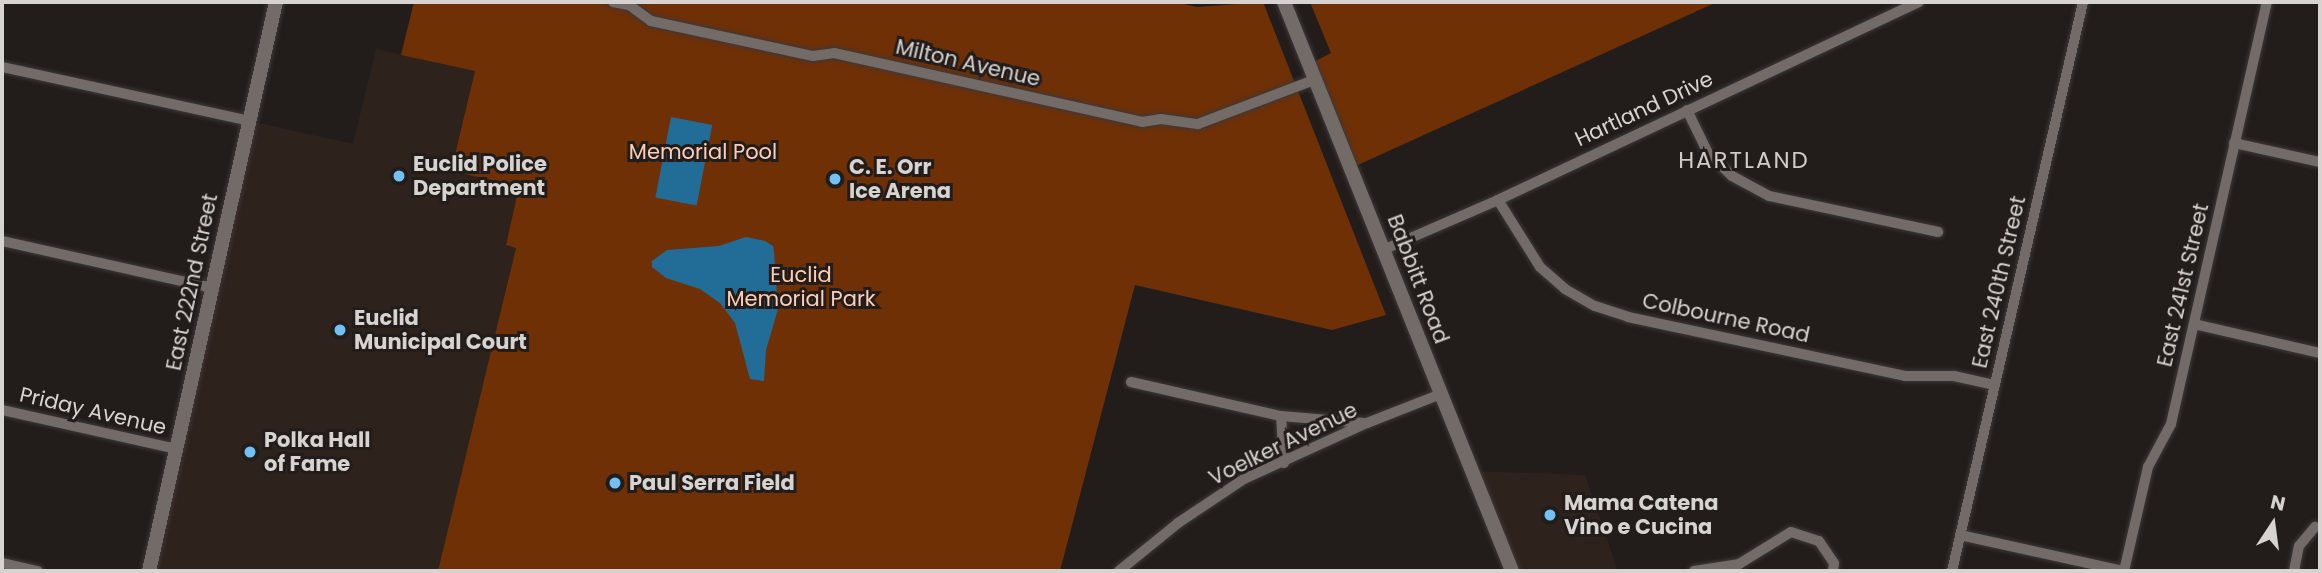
<!DOCTYPE html>
<html>
<head>
<meta charset="utf-8">
<style>
  body { margin:0 }
  #map { position:relative; width:2322px; height:573px; overflow:hidden; background:#221d1a; font-family:Poppins,sans-serif }
  div>[style] { position:absolute }
  .built>* { inset:0; background:#2e221d }
  .green>* { inset:0; background:#703006 }
  .water>* { inset:0; background:#216d98; transform-origin:0 0 }
  .roads { filter:drop-shadow(0 0 2px #3d3837) drop-shadow(0 0 2px #3d3837) }
  .street>* { height:10px; margin:-5px; padding:0 5px; transform-origin:5px; border-radius:5px; background:#726b68 }
  .secondary>* { height:14px; margin:-7px; padding:0 7px; transform-origin:7px; border-radius:7px; background:#726b68 }
  .dots>* { width:19px; height:19px; translate:-50% -50%; box-sizing:border-box; border:4px solid #221d1a; border-radius:50% }
  span { translate:-50% -50%; white-space:nowrap; text-align:center; line-height:1.15; -webkit-text-stroke:6px #221d1a; paint-order:stroke }
  .street-label { font-size:21px; color:#d7d3d1 }
  .park-label { font-size:21px; color:#fdceb7 }
  .poi-label { font-size:21px; color:#d7d3d1; font-weight:700 }
  .left { translate:0 -50%; text-align:left }
  .neighbourhood-label { font-size:23px; color:#d1cac6; letter-spacing:2px }
  .frame { position:absolute; inset:0; border:4px solid #d7d3d1; pointer-events:none }
  .north { position:absolute; left:2238px; top:489px; width:70px; height:70px; -webkit-text-stroke:5px #221d1a; paint-order:stroke; rotate:13deg; font-size:19px; font-weight:700; line-height:28px; text-align:center; color:#d7d3d1 }
  .north::after { content:''; display:block; margin:auto; width:24px; height:32px; background:#d7d3d1; clip-path:polygon(50% 0,100% 100%,50% 72%,0 100%) }
</style>
</head>
<body>
<div id="map">
  <div class="built">
    <div style="clip-path:polygon(376px 49px,475px 71px,451px 170px,519px 186px,506px 245px,516px 247px,439px 571px,149px 571px,249px 121px,353px 144px)"></div>
    <div style="clip-path:polygon(1472px 471px,1585px 475px,1618px 571px,1512px 571px)"></div>
  </div>
  <div class="green">
    <div style="clip-path:polygon(414px 2px,1175px 2px,1197px 7px,1263px 2px,1386px 315px,1332px 330px,1135px 285px,1060px 571px,438px 571px,516px 248px,506px 245px,519px 186px,451px 171px,475px 71px,401px 55px)"></div>
    <div style="clip-path:polygon(1310px 2px,1717px 2px,1351px 168px,1308px 65px,1331px 53px)"></div>
  </div>
  <div class="water">
    <div style="left:671px;top:117px;width:42px;height:82px;rotate:11deg"></div>
    <div style="clip-path:polygon(746px 237px,765px 241px,773px 246px,774px 252px,778px 309px,766px 350px,764px 381px,750px 379px,735px 323px,720px 303px,700px 289px,666px 278px,652px 267px,652px 261px,667px 250px,719px 246px)"></div>
  </div>
  <div class="roads">
    <div class="street">
      <div style="left:613px;top:2px;width:16px;rotate:11deg"></div>
      <div style="left:629px;top:5px;width:27px;rotate:36deg"></div>
      <div style="left:651px;top:21px;width:166px;rotate:12.2deg"></div>
      <div style="left:813px;top:56px;width:21px;rotate:-8deg"></div>
      <div style="left:834px;top:53px;width:316px;rotate:12.6deg"></div>
      <div style="left:1142px;top:122px;width:19px;rotate:-9deg"></div>
      <div style="left:1161px;top:119px;width:37px;rotate:8deg"></div>
      <div style="left:1198px;top:124px;width:124px;rotate:-20.8deg"></div>
      <div style="left:2px;top:67px;width:253px;rotate:12.3deg"></div>
      <div style="left:1687px;top:110px;width:48px;rotate:64deg"></div>
      <div style="left:1708px;top:153px;width:33px;rotate:44deg"></div>
      <div style="left:1732px;top:176px;width:42px;rotate:28.4deg"></div>
      <div style="left:1769px;top:196px;width:173px;rotate:12deg"></div>
      <div style="left:2234px;top:143px;width:88px;rotate:12.5deg"></div>
      <div style="left:1498px;top:200px;width:79px;rotate:57.9deg"></div>
      <div style="left:1540px;top:267px;width:33px;rotate:41deg"></div>
      <div style="left:1565px;top:289px;width:34px;rotate:30deg"></div>
      <div style="left:1595px;top:306px;width:35px;rotate:18deg"></div>
      <div style="left:1628px;top:317px;width:283px;rotate:12deg"></div>
      <div style="left:1905px;top:376px;width:49px"></div>
      <div style="left:1954px;top:376px;width:42px;rotate:12.4deg"></div>
      <div style="left:2px;top:241px;width:216px;rotate:12.6deg"></div>
      <div style="left:1385px;top:249px;width:123px;rotate:-23.4deg"></div>
      <div style="left:1498px;top:200px;width:465px;rotate:-25.2deg"></div>
      <div style="left:2194px;top:324px;width:129px;rotate:13deg"></div>
      <div style="left:1131px;top:382px;width:154px;rotate:12.8deg"></div>
      <div style="left:1281px;top:416px;width:83px;rotate:4.8deg"></div>
      <div style="left:2px;top:410px;width:178px;rotate:12.6deg"></div>
      <div style="left:1281px;top:416px;width:47px;rotate:86.3deg"></div>
      <div style="left:1960px;top:535px;width:168px;rotate:12.4deg"></div>
      <div style="left:2px;top:563px;width:37px;rotate:13deg"></div>
      <div style="left:1119px;top:571px;width:76px;rotate:-39.1deg"></div>
      <div style="left:1178px;top:523px;width:79px;rotate:-33.7deg"></div>
      <div style="left:1244px;top:479px;width:135px;rotate:-24.5deg"></div>
      <div style="left:1367px;top:423px;width:79px;rotate:-21.4deg"></div>
      <div style="left:1694px;top:571px;width:46px;rotate:-8.8deg"></div>
      <div style="left:1739px;top:564px;width:61px;rotate:-31.6deg"></div>
      <div style="left:1791px;top:532px;width:29px;rotate:18deg"></div>
      <div style="left:1819px;top:541px;width:27px;rotate:56deg"></div>
      <div style="left:1834px;top:563px;width:8px;rotate:97deg"></div>
      <div style="left:1952px;top:571px;width:584px;rotate:-77.03deg"></div>
      <div style="left:2124px;top:571px;width:107px;rotate:-77deg"></div>
      <div style="left:2148px;top:467px;width:49px;rotate:-61.9deg"></div>
      <div style="left:2171px;top:424px;width:433px;rotate:-77.2deg"></div>
      <div style="left:2294px;top:571px;width:25px;rotate:-79deg"></div>
      <div style="left:2299px;top:546px;width:25px;rotate:-50deg"></div>
    </div>
    <div class="secondary">
      <div style="left:1284px;top:2px;width:613px;rotate:68.16deg"></div>
      <div style="left:149px;top:571px;width:583px;rotate:-77.42deg"></div>
    </div>
  </div>
  <div class="dots">
    <div style="left:399px;top:176px;background:#72c1f5"></div>
    <div style="left:835px;top:179px;background:#72c1f5"></div>
    <div style="left:340px;top:330px;background:#72c1f5"></div>
    <div style="left:250px;top:452px;background:#72c1f5"></div>
    <div style="left:615px;top:483px;background:#72c1f5"></div>
    <div style="left:1550px;top:515px;background:#72c1f5"></div>
  </div>
  <div class="street-label">
    <span style="left:968px;top:63px;rotate:13deg">Milton Avenue</span>
    <span style="left:1644px;top:109px;rotate:-25deg">Hartland Drive</span>
    <span style="left:1418px;top:279px;rotate:69deg">Babbitt Road</span>
    <span style="left:192px;top:282px;rotate:-78deg">East 222nd Street</span>
    <span style="left:1999px;top:282px;rotate:-77deg">East 240th Street</span>
    <span style="left:2183px;top:285px;rotate:-77deg">East 241st Street</span>
    <span style="left:1726px;top:318px;rotate:12deg">Colbourne Road</span>
    <span style="left:93px;top:411px;rotate:13deg">Priday Avenue</span>
    <span style="left:1283px;top:444px;rotate:-26deg">Voelker Avenue</span>
  </div>
  <div class="park-label">
    <span style="left:703px;top:152px">Memorial Pool</span>
    <span style="left:801px;top:287px">Euclid<br>Memorial Park</span>
  </div>
  <div class="poi-label">
    <span class="left" style="left:413px;top:176px">Euclid Police<br>Department</span>
    <span class="left" style="left:849px;top:179px">C. E. Orr<br>Ice Arena</span>
    <span class="left" style="left:354px;top:330px">Euclid<br>Municipal Court</span>
    <span class="left" style="left:264px;top:452px">Polka Hall<br>of Fame</span>
    <span class="left" style="left:629px;top:483px">Paul Serra Field</span>
    <span class="left" style="left:1564px;top:515px">Mama Catena<br>Vino e Cucina</span>
  </div>
  <div class="neighbourhood-label">
    <span style="left:1744px;top:160px">HARTLAND</span>
  </div>
  <div class="frame"></div>
  <div class="north">N</div>
</div>
</body>
</html>
